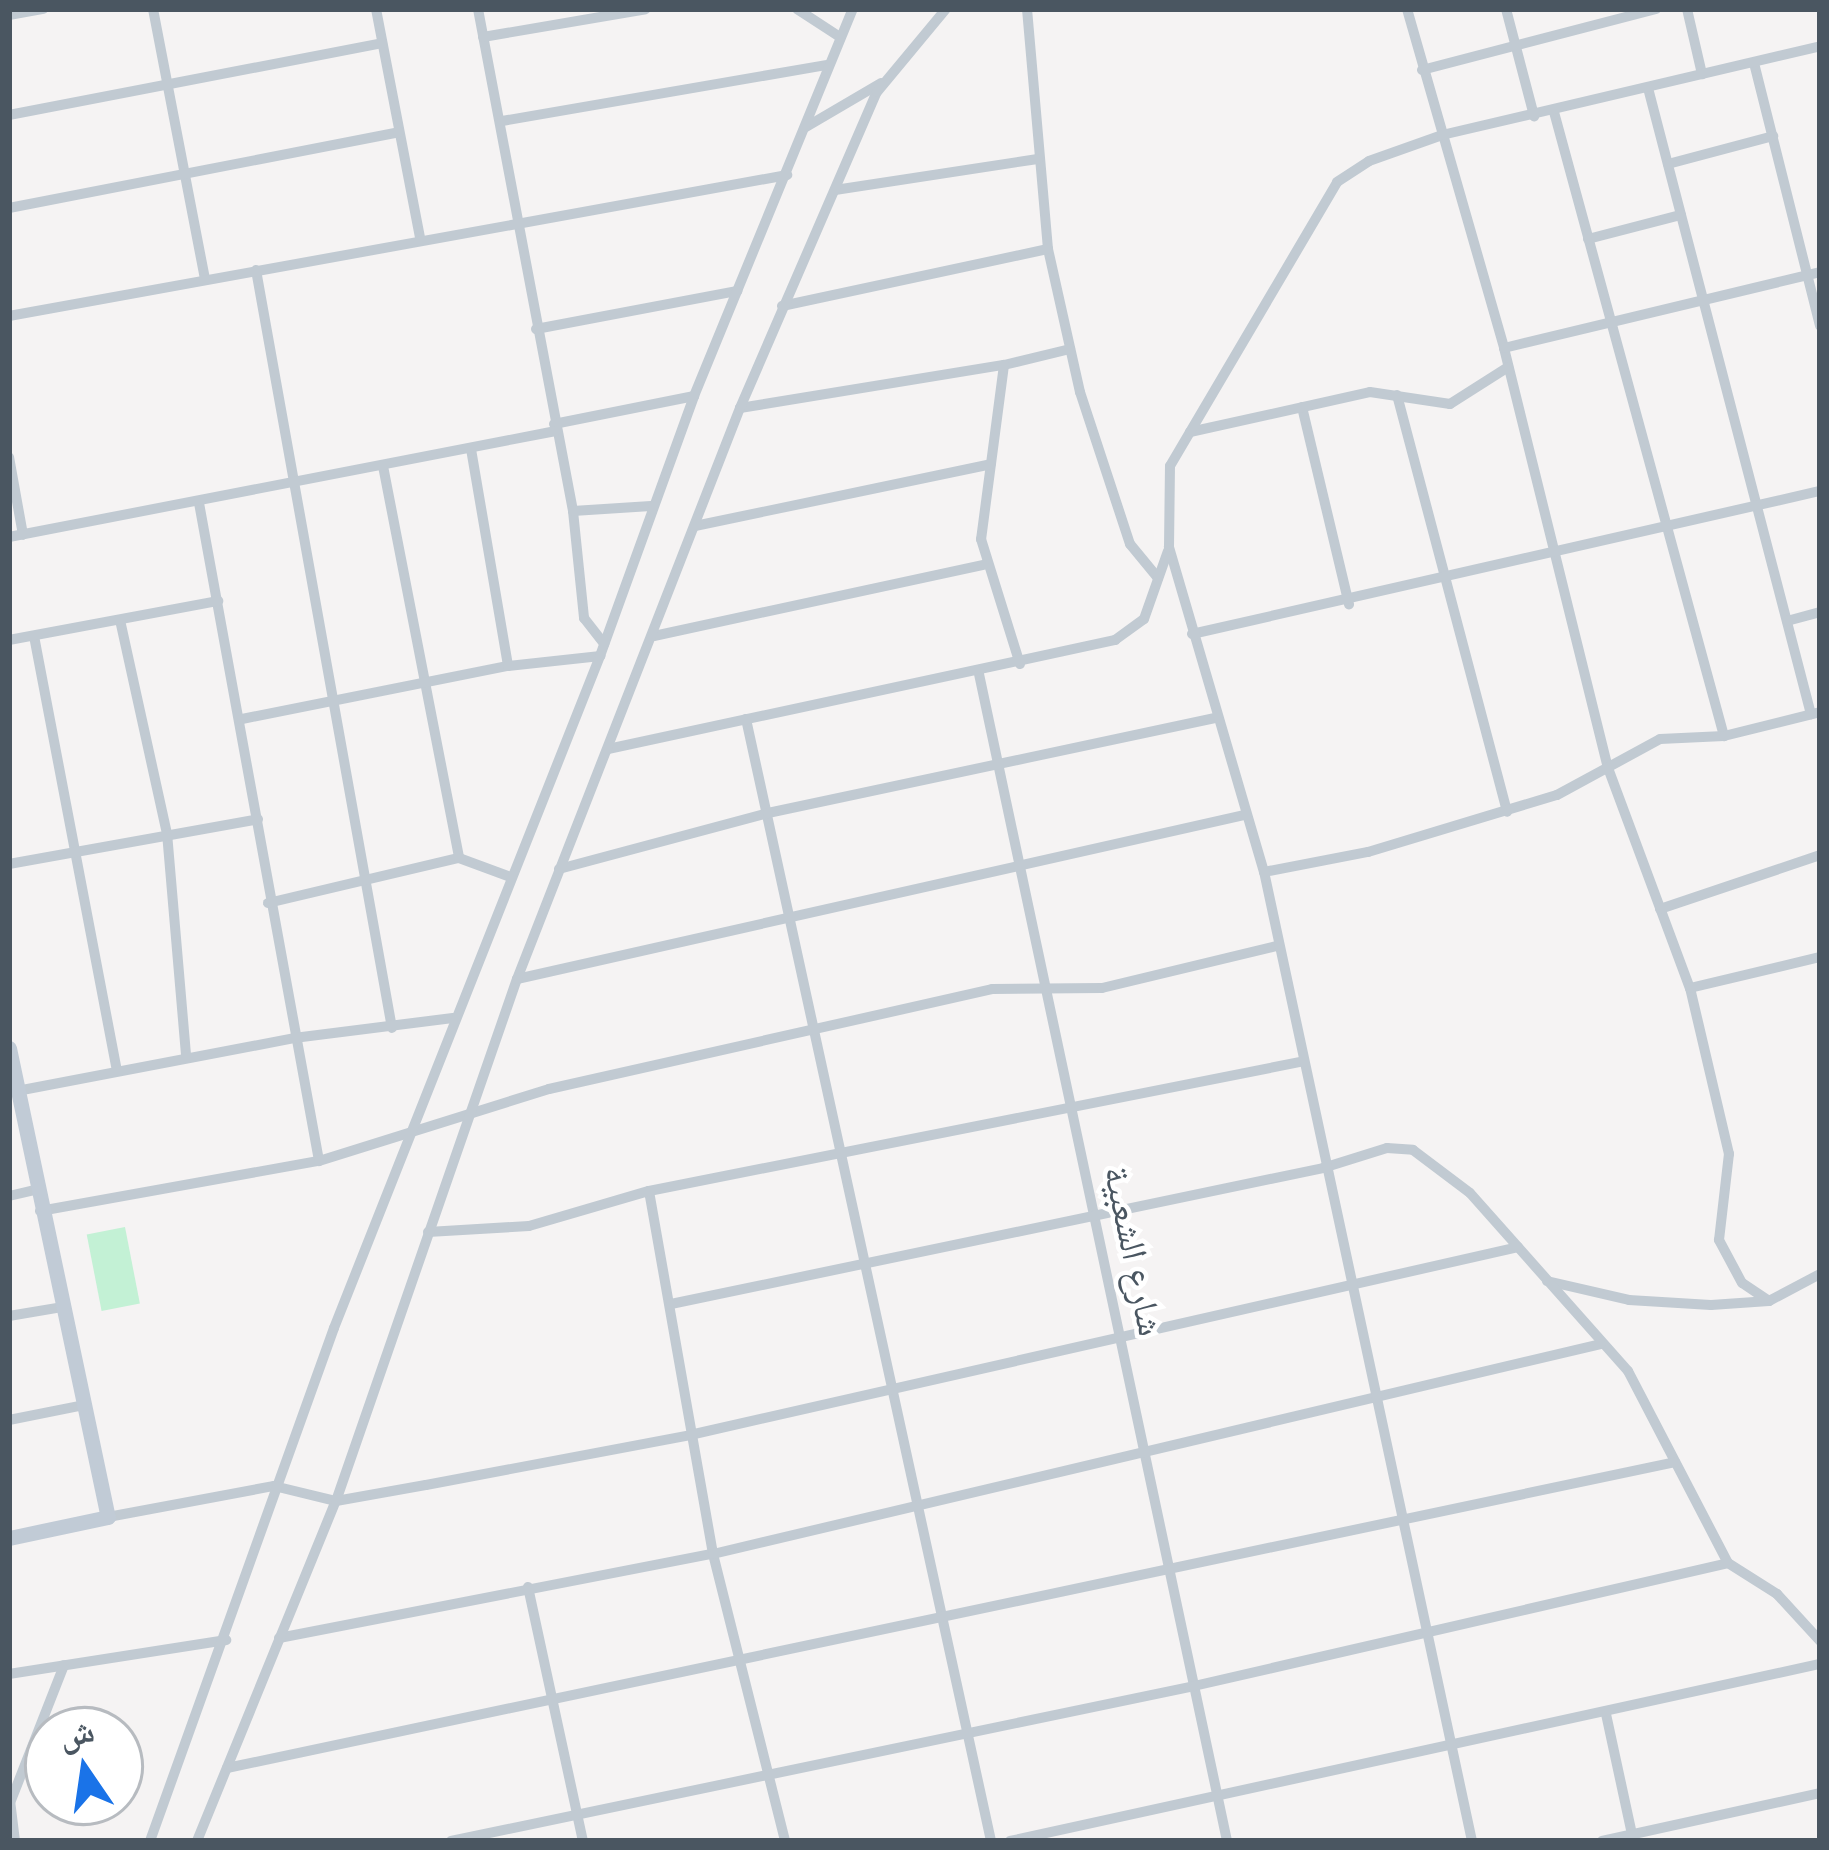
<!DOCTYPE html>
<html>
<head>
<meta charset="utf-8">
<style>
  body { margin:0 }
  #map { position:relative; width:1829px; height:1850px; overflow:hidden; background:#f5f3f3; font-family:"Space Grotesk","Noto Naskh Arabic",sans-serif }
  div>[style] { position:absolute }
  .green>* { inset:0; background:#c3f1d5; transform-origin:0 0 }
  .street>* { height:10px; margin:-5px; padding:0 5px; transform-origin:5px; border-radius:5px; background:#c1cad2 }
  .secondary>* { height:15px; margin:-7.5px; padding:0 7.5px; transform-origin:7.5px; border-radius:7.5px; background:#c1cbd6 }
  span { translate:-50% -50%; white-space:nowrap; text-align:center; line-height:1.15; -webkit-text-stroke:9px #fff; paint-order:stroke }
  .street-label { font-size:36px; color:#4a5661 }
  .frame { position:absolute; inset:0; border:12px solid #4a5661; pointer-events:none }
  .north { position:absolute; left:24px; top:1706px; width:120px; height:120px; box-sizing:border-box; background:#fff; border:3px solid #b7bbc0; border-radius:50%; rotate:347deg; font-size:33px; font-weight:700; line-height:48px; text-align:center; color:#4a5661 }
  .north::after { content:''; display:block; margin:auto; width:42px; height:54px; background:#1a73e8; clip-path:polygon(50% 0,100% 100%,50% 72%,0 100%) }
</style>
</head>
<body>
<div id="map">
  <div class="green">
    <div style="left:125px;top:1227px;width:78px;height:39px;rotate:79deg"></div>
  </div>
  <div class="street">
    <div style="left:153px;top:9px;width:276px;rotate:79.1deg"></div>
    <div style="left:376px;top:9px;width:232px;rotate:79.1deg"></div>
    <div style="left:478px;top:9px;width:511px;rotate:79.28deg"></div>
    <div style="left:573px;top:511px;width:108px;rotate:84.1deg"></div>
    <div style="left:584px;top:618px;width:33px;rotate:52deg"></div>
    <div style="left:797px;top:9px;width:51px;rotate:33.1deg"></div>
    <div style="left:1027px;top:9px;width:241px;rotate:85deg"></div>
    <div style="left:1048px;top:249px;width:147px;rotate:77.4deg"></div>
    <div style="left:1080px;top:392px;width:160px;rotate:71.8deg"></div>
    <div style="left:1130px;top:544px;width:44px;rotate:50.5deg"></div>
    <div style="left:1407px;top:9px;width:353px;rotate:74deg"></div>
    <div style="left:1504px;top:348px;width:433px;rotate:76.1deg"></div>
    <div style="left:1608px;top:768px;width:235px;rotate:69.6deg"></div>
    <div style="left:1506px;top:9px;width:111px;rotate:75.3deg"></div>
    <div style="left:1687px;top:9px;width:67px;rotate:77deg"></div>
    <div style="left:9px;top:15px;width:35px;rotate:-10deg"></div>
    <div style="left:483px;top:37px;width:165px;rotate:-9.7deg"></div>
    <div style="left:1754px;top:63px;width:271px;rotate:75.9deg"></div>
    <div style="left:1422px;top:70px;width:242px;rotate:-14.6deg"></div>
    <div style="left:1648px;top:88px;width:647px;rotate:75.41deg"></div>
    <div style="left:1554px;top:112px;width:647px;rotate:74.76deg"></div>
    <div style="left:9px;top:115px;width:380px;rotate:-10.9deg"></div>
    <div style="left:502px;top:121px;width:330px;rotate:-9.8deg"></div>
    <div style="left:806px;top:127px;width:87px;rotate:-30.4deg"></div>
    <div style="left:1668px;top:164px;width:109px;rotate:-14.9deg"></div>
    <div style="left:835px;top:190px;width:205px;rotate:-8.7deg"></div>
    <div style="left:9px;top:208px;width:397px;rotate:-11deg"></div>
    <div style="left:1588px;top:239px;width:96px;rotate:-14.5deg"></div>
    <div style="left:256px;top:270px;width:770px;rotate:79.83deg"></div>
    <div style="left:782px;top:306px;width:272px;rotate:-12.1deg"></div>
    <div style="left:9px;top:316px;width:791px;rotate:-10.27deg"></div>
    <div style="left:536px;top:329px;width:205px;rotate:-10.7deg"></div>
    <div style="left:1504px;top:348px;width:325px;rotate:-13.5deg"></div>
    <div style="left:1004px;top:365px;width:68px;rotate:-13.6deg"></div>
    <div style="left:1397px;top:395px;width:431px;rotate:75.2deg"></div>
    <div style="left:1302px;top:407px;width:203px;rotate:76.6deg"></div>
    <div style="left:740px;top:408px;width:267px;rotate:-9.3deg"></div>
    <div style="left:1004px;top:365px;width:176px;rotate:97.5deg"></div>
    <div style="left:981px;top:539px;width:131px;rotate:72.7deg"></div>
    <div style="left:554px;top:424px;width:143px;rotate:-11.3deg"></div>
    <div style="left:1190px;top:432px;width:184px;rotate:-12.5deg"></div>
    <div style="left:1370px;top:392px;width:81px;rotate:8.5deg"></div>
    <div style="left:1450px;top:404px;width:69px;rotate:-32.5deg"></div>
    <div style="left:471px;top:449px;width:220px;rotate:80.3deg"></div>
    <div style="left:9px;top:457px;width:79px;rotate:79.8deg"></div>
    <div style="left:383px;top:466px;width:399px;rotate:79deg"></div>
    <div style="left:199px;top:503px;width:669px;rotate:79.66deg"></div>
    <div style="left:573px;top:511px;width:78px;rotate:-3.7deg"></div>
    <div style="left:695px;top:526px;width:302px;rotate:-11.8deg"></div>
    <div style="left:9px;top:537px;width:557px;rotate:-10.97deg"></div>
    <div style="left:120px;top:620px;width:218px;rotate:77.6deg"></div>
    <div style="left:167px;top:833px;width:224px;rotate:85.1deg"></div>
    <div style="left:1787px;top:621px;width:34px;rotate:-15deg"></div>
    <div style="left:1192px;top:634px;width:644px;rotate:-12.83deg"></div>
    <div style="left:34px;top:636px;width:442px;rotate:79.2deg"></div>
    <div style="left:654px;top:636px;width:337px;rotate:-12.2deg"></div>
    <div style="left:9px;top:640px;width:213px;rotate:-10.6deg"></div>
    <div style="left:979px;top:674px;width:1193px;rotate:78deg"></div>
    <div style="left:242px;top:719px;width:271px;rotate:-11.3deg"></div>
    <div style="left:508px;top:666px;width:93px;rotate:-6.2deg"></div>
    <div style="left:746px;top:719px;width:1148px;rotate:77.68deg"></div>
    <div style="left:608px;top:749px;width:519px;rotate:-12.13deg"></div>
    <div style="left:1115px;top:640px;width:36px;rotate:-36deg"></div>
    <div style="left:1144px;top:619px;width:72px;rotate:-70.6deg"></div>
    <div style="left:9px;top:864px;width:253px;rotate:-10.2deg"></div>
    <div style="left:559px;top:869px;width:216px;rotate:-15deg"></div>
    <div style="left:768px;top:813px;width:457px;rotate:-12deg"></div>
    <div style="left:1264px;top:872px;width:106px;rotate:-10.9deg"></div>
    <div style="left:1368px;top:852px;width:197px;rotate:-16.8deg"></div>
    <div style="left:1557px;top:795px;width:117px;rotate:-28.5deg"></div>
    <div style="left:1660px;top:739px;width:64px;rotate:-2.7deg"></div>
    <div style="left:1724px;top:736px;width:99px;rotate:-14deg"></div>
    <div style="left:268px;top:903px;width:196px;rotate:-13.3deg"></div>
    <div style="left:459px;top:858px;width:52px;rotate:20.2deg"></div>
    <div style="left:1660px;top:909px;width:169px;rotate:-18.6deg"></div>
    <div style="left:517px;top:979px;width:745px;rotate:-12.71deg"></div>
    <div style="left:17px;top:1091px;width:282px;rotate:-10.8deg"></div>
    <div style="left:294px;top:1038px;width:160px;rotate:-7.2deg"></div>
    <div style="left:649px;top:1191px;width:369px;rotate:80deg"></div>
    <div style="left:713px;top:1554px;width:296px;rotate:75.9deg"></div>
    <div style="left:9px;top:1196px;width:28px;rotate:-13deg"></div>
    <div style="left:40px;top:1211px;width:283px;rotate:-10.2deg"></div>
    <div style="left:319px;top:1161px;width:241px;rotate:-17.4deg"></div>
    <div style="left:549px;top:1089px;width:454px;rotate:-12.7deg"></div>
    <div style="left:992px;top:989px;width:110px;rotate:-0.5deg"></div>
    <div style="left:1102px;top:988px;width:180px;rotate:-13.5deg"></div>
    <div style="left:428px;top:1232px;width:101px;rotate:-3.4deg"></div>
    <div style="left:529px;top:1226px;width:125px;rotate:-16.3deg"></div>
    <div style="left:649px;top:1191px;width:664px;rotate:-11.21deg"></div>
    <div style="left:1547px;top:1281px;width:84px;rotate:13deg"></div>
    <div style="left:1629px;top:1300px;width:82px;rotate:3.5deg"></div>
    <div style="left:1711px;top:1305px;width:58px;rotate:-3.9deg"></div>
    <div style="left:1769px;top:1301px;width:58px;rotate:-27.9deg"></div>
    <div style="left:1769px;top:1301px;width:32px;rotate:-146deg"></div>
    <div style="left:1742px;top:1283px;width:49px;rotate:-118.1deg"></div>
    <div style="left:1719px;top:1240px;width:87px;rotate:-83.4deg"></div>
    <div style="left:1729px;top:1154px;width:171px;rotate:-103.2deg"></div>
    <div style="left:1690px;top:988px;width:134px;rotate:-13.4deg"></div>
    <div style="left:671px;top:1304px;width:666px;rotate:-11.78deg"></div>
    <div style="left:1323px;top:1168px;width:67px;rotate:-17.4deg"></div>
    <div style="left:1387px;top:1148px;width:26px;rotate:4deg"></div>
    <div style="left:1413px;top:1150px;width:71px;rotate:37deg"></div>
    <div style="left:1470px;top:1193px;width:238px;rotate:48.4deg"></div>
    <div style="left:1628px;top:1371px;width:216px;rotate:62.5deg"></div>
    <div style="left:1728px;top:1563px;width:58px;rotate:32.3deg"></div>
    <div style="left:1777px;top:1594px;width:64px;rotate:47.5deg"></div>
    <div style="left:9px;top:1316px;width:55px;rotate:-9.5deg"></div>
    <div style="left:9px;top:1420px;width:76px;rotate:-11.3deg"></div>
    <div style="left:108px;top:1517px;width:169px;rotate:-10.6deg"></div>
    <div style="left:274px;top:1486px;width:64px;rotate:13.6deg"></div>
    <div style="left:336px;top:1501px;width:91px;rotate:-10.1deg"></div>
    <div style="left:426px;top:1485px;width:269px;rotate:-10.7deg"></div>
    <div style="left:690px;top:1435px;width:849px;rotate:-12.79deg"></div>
    <div style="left:528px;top:1587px;width:260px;rotate:77.8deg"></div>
    <div style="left:279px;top:1638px;width:442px;rotate:-11deg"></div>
    <div style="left:713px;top:1554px;width:912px;rotate:-13.31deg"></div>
    <div style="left:9px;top:1674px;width:220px;rotate:-8.9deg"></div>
    <div style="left:1606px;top:1714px;width:128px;rotate:77.8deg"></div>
    <div style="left:227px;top:1768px;width:1480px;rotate:-11.93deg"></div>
    <div style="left:15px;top:1841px;width:38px;rotate:-97deg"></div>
    <div style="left:10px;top:1803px;width:148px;rotate:-68.6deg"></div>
    <div style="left:150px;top:1841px;width:545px;rotate:-70.27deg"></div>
    <div style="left:334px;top:1328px;width:723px;rotate:-68.4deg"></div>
    <div style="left:600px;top:656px;width:276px;rotate:-70.1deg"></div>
    <div style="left:694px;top:396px;width:418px;rotate:-67.7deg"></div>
    <div style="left:197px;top:1841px;width:367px;rotate:-67.8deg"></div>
    <div style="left:336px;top:1501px;width:552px;rotate:-70.88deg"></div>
    <div style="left:517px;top:979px;width:613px;rotate:-68.67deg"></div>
    <div style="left:740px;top:408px;width:344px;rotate:-66.6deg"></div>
    <div style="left:877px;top:92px;width:108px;rotate:-50.3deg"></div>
    <div style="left:451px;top:1841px;width:759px;rotate:-11.78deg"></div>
    <div style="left:1194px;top:1686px;width:548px;rotate:-12.97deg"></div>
    <div style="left:1010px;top:1841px;width:829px;rotate:-12.33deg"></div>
    <div style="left:1472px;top:1841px;width:991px;rotate:-102.11deg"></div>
    <div style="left:1264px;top:872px;width:339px;rotate:-106.3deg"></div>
    <div style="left:1169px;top:547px;width:81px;rotate:-89.3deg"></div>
    <div style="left:1170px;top:466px;width:329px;rotate:-59.5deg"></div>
    <div style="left:1337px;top:182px;width:38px;rotate:-33deg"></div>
    <div style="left:1369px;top:161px;width:77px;rotate:-19.6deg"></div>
    <div style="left:1442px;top:135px;width:388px;rotate:-13.2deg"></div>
    <div style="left:1602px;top:1841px;width:223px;rotate:-12.4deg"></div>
  </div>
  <div class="secondary">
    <div style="left:9px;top:1048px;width:479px;rotate:78.1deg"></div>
    <div style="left:108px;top:1517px;width:101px;rotate:168deg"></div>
  </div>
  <div class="street-label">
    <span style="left:1133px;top:1251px;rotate:78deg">شارع الشعبية</span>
  </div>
  <div class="frame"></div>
  <div class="north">ش</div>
</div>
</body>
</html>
